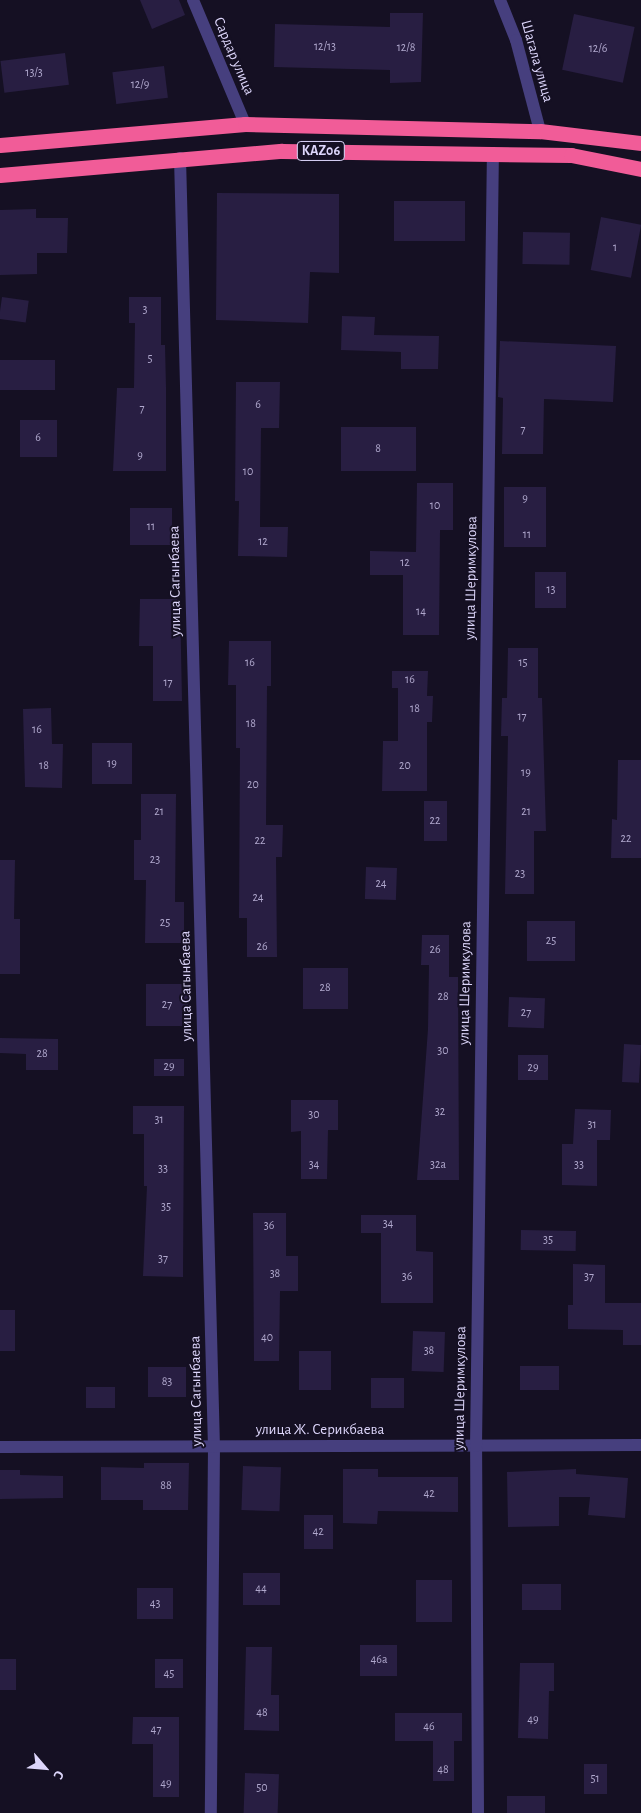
<!DOCTYPE html>
<html>
<head>
<meta charset="utf-8">
<style>
  body { margin:0 }
  #map { position:relative; width:641px; height:1813px; overflow:hidden; background:#151023; font-family:"Alegreya Sans",sans-serif }
  div>[style] { position:absolute }
  .building>* { inset:0; background:#281e42; transform-origin:0 0 }
  .street>* { height:12px; margin:-6px; padding:0 6px; transform-origin:6px; border-radius:6px; background:#463f7e }
  .highway>* { height:15px; margin:-7.5px; padding:0 7.5px; transform-origin:7.5px; border-radius:7.5px; background:#f15c98 }
  span { translate:-50% -50%; white-space:nowrap; text-align:center; line-height:1.15; -webkit-text-stroke:4px #151023; paint-order:stroke }
  .number-label { font-size:12px; color:#b0a8cd }
  .number-label span { -webkit-text-stroke-width:0 }
  .shield-label span { padding:1px 4px; background:#151023; border:1px solid; border-radius:4px; -webkit-text-stroke-width:0 }
  .shield-label { font-size:14px; color:#ddd6fb; font-weight:700 }
  .street-label { font-size:15px; color:#ddd6fb }
  .north { position:absolute; left:20px; top:1743px; width:50px; height:50px; -webkit-text-stroke:4px #151023; paint-order:stroke; rotate:117deg; font-size:14px; font-weight:700; line-height:20px; text-align:center; color:#ddd6fb }
  .north::after { content:''; display:block; margin:auto; width:18px; height:22px; background:#ddd6fb; clip-path:polygon(50% 0,100% 100%,50% 72%,0 100%) }
</style>
</head>
<body>
<div id="map">
  <div class="building">
    <div style="clip-path:polygon(140px 0,179px 0,185px 15px,152px 29px)"></div>
    <div style="clip-path:polygon(390px 13px,423px 13px,421px 82px,390px 83px,390px 70px,274px 67px,275px 24px,390px 27px)"></div>
    <div style="left:574px;top:14px;width:62px;height:57px;rotate:12deg"></div>
    <div style="left:65px;top:53px;width:32px;height:65px;rotate:83deg"></div>
    <div style="left:164px;top:66px;width:32px;height:52px;rotate:83deg"></div>
    <div style="clip-path:polygon(217px 193px,339px 194px,339px 273px,310px 272px,308px 323px,216px 320px)"></div>
    <div style="left:394px;top:201px;width:71px;height:40px"></div>
    <div style="clip-path:polygon(36px 209px,36px 218px,68px 218px,67px 253px,37px 253px,37px 274px,0 275px,0 210px)"></div>
    <div style="left:601px;top:217px;width:41px;height:54px;rotate:11deg"></div>
    <div style="left:523px;top:232px;width:47px;height:32px;rotate:1deg"></div>
    <div style="left:2px;top:297px;width:27px;height:22px;rotate:8deg"></div>
    <div style="clip-path:polygon(129px 297px,161px 297px,161px 345px,165px 345px,166px 388px,166px 471px,113px 471px,117px 388px,134px 388px,135px 323px,129px 323px)"></div>
    <div style="clip-path:polygon(342px 316px,375px 317px,374px 335px,439px 336px,438px 369px,401px 369px,401px 352px,341px 350px)"></div>
    <div style="clip-path:polygon(500px 341px,616px 346px,613px 402px,544px 399px,543px 454px,502px 454px,503px 398px,498px 397px)"></div>
    <div style="left:0;top:360px;width:55px;height:30px"></div>
    <div style="clip-path:polygon(236px 382px,280px 382px,279px 428px,261px 428px,260px 527px,288px 527px,287px 557px,238px 556px,239px 501px,235px 501px)"></div>
    <div style="left:20px;top:420px;width:37px;height:37px"></div>
    <div style="left:341px;top:427px;width:75px;height:44px"></div>
    <div style="clip-path:polygon(417px 483px,453px 483px,453px 530px,440px 530px,439px 635px,403px 635px,403px 575px,370px 575px,370px 551px,416px 552px)"></div>
    <div style="left:504px;top:487px;width:42px;height:60px"></div>
    <div style="left:130px;top:508px;width:42px;height:37px"></div>
    <div style="left:535px;top:572px;width:31px;height:36px"></div>
    <div style="clip-path:polygon(140px 599px,180px 599px,182px 701px,153px 701px,153px 646px,139px 646px)"></div>
    <div style="clip-path:polygon(229px 641px,271px 641px,271px 686px,267px 686px,266px 825px,283px 825px,282px 857px,276px 857px,277px 957px,247px 957px,247px 918px,239px 918px,240px 748px,236px 748px,236px 685px,228px 685px)"></div>
    <div style="clip-path:polygon(508px 648px,538px 648px,538px 698px,542px 698px,546px 831px,534px 831px,534px 894px,505px 894px,508px 736px,501px 736px,502px 698px,507px 698px)"></div>
    <div style="clip-path:polygon(392px 671px,428px 671px,427px 696px,433px 696px,432px 722px,427px 722px,427px 791px,382px 791px,383px 741px,398px 741px,398px 688px,392px 688px)"></div>
    <div style="clip-path:polygon(51px 708px,52px 744px,63px 744px,62px 788px,25px 787px,23px 709px)"></div>
    <div style="left:92px;top:743px;width:40px;height:41px"></div>
    <div style="clip-path:polygon(618px 760px,641px 760px,641px 858px,611px 858px,612px 819px,617px 820px)"></div>
    <div style="clip-path:polygon(141px 794px,176px 794px,175px 902px,184px 902px,184px 943px,145px 943px,146px 880px,134px 880px,134px 840px,141px 840px)"></div>
    <div style="left:424px;top:801px;width:23px;height:40px"></div>
    <div style="clip-path:polygon(0 860px,15px 860px,14px 919px,20px 919px,20px 974px,0 974px)"></div>
    <div style="left:366px;top:867px;width:31px;height:32px;rotate:2deg"></div>
    <div style="left:527px;top:921px;width:48px;height:40px"></div>
    <div style="clip-path:polygon(422px 935px,449px 935px,449px 977px,458px 977px,459px 1180px,417px 1180px,428px 1029px,429px 965px,421px 965px)"></div>
    <div style="left:303px;top:968px;width:45px;height:41px"></div>
    <div style="left:146px;top:984px;width:42px;height:42px"></div>
    <div style="left:509px;top:997px;width:36px;height:30px;rotate:2deg"></div>
    <div style="clip-path:polygon(0 1038px,58px 1039px,58px 1070px,26px 1070px,26px 1054px,0 1053px)"></div>
    <div style="left:624px;top:1044px;width:17px;height:38px;rotate:3deg"></div>
    <div style="left:518px;top:1055px;width:30px;height:25px"></div>
    <div style="left:154px;top:1059px;width:30px;height:17px"></div>
    <div style="clip-path:polygon(291px 1100px,338px 1100px,338px 1130px,328px 1130px,327px 1179px,301px 1179px,301px 1131px,291px 1132px)"></div>
    <div style="clip-path:polygon(133px 1106px,184px 1106px,183px 1277px,143px 1276px,147px 1186px,144px 1186px,144px 1134px,133px 1134px)"></div>
    <div style="clip-path:polygon(575px 1109px,611px 1110px,610px 1140px,597px 1140px,597px 1186px,562px 1185px,562px 1144px,573px 1144px)"></div>
    <div style="clip-path:polygon(253px 1213px,286px 1213px,286px 1256px,298px 1256px,298px 1291px,280px 1291px,279px 1361px,254px 1361px)"></div>
    <div style="clip-path:polygon(361px 1215px,416px 1215px,416px 1251px,433px 1252px,433px 1303px,381px 1303px,381px 1233px,361px 1233px)"></div>
    <div style="left:521px;top:1230px;width:55px;height:20px;rotate:1deg"></div>
    <div style="clip-path:polygon(573px 1264px,605px 1265px,605px 1303px,641px 1303px,641px 1345px,623px 1345px,623px 1330px,568px 1329px,568px 1305px,573px 1305px)"></div>
    <div style="left:0;top:1310px;width:15px;height:41px"></div>
    <div style="left:413px;top:1331px;width:32px;height:40px;rotate:2deg"></div>
    <div style="left:299px;top:1351px;width:32px;height:39px"></div>
    <div style="left:520px;top:1366px;width:39px;height:24px"></div>
    <div style="left:148px;top:1367px;width:38px;height:30px"></div>
    <div style="left:371px;top:1378px;width:33px;height:30px"></div>
    <div style="left:86px;top:1387px;width:29px;height:21px"></div>
    <div style="clip-path:polygon(144px 1463px,189px 1463px,188px 1510px,143px 1510px,143px 1500px,101px 1500px,101px 1467px,144px 1468px)"></div>
    <div style="left:243px;top:1466px;width:38px;height:44px;rotate:2deg"></div>
    <div style="clip-path:polygon(343px 1469px,378px 1469px,378px 1477px,458px 1477px,458px 1512px,378px 1511px,377px 1524px,343px 1523px)"></div>
    <div style="clip-path:polygon(576px 1469px,576px 1474px,628px 1478px,625px 1518px,588px 1515px,590px 1497px,559px 1497px,559px 1526px,508px 1527px,507px 1472px)"></div>
    <div style="clip-path:polygon(0 1470px,20px 1470px,20px 1475px,63px 1476px,63px 1498px,0 1499px)"></div>
    <div style="left:304px;top:1515px;width:29px;height:34px"></div>
    <div style="left:243px;top:1573px;width:37px;height:32px"></div>
    <div style="left:416px;top:1580px;width:36px;height:42px"></div>
    <div style="left:522px;top:1584px;width:39px;height:26px"></div>
    <div style="left:137px;top:1588px;width:36px;height:31px"></div>
    <div style="left:360px;top:1645px;width:37px;height:31px"></div>
    <div style="clip-path:polygon(246px 1647px,272px 1647px,271px 1695px,279px 1695px,279px 1731px,244px 1730px)"></div>
    <div style="left:0;top:1659px;width:16px;height:31px"></div>
    <div style="left:155px;top:1659px;width:28px;height:29px"></div>
    <div style="clip-path:polygon(520px 1663px,554px 1663px,554px 1691px,549px 1691px,548px 1739px,518px 1738px)"></div>
    <div style="clip-path:polygon(395px 1713px,462px 1713px,462px 1741px,454px 1741px,454px 1781px,433px 1781px,433px 1741px,395px 1741px)"></div>
    <div style="clip-path:polygon(133px 1717px,179px 1717px,179px 1797px,153px 1797px,153px 1744px,132px 1744px)"></div>
    <div style="left:584px;top:1764px;width:23px;height:30px"></div>
    <div style="left:245px;top:1773px;width:34px;height:40px;rotate:2deg"></div>
    <div style="left:507px;top:1796px;width:38px;height:17px"></div>
  </div>
  <div class="street">
    <div style="left:193px;top:0;width:134px;rotate:67.2deg"></div>
    <div style="left:500px;top:0;width:43px;rotate:68.2deg"></div>
    <div style="left:516px;top:40px;width:94px;rotate:75.2deg"></div>
    <div style="left:180px;top:158px;width:1288px;rotate:88.49deg"></div>
    <div style="left:214px;top:1446px;width:367px;rotate:90.5deg"></div>
    <div style="left:0;top:1447px;width:641px;rotate:-0.18deg"></div>
    <div style="left:478px;top:1813px;width:367px;rotate:-90.3deg"></div>
    <div style="left:476px;top:1446px;width:1292px;rotate:-89.25deg"></div>
  </div>
  <div class="highway">
    <div style="left:0;top:145px;width:246px;rotate:-4.9deg"></div>
    <div style="left:245px;top:124px;width:295px;rotate:1.4deg"></div>
    <div style="left:540px;top:131px;width:102px;rotate:6.8deg"></div>
    <div style="left:0;top:175px;width:283px;rotate:-4.9deg"></div>
    <div style="left:282px;top:151px;width:289px;rotate:0.8deg"></div>
    <div style="left:571px;top:155px;width:71px;rotate:11.3deg"></div>
  </div>
  <div class="number-label">
    <span style="left:325px;top:47px">12/13</span>
    <span style="left:406px;top:48px">12/8</span>
    <span style="left:598px;top:49px">12/6</span>
    <span style="left:34px;top:73px">13/3</span>
    <span style="left:140px;top:85px">12/9</span>
    <span style="left:615px;top:248px">1</span>
    <span style="left:145px;top:310px">3</span>
    <span style="left:150px;top:359px">5</span>
    <span style="left:258px;top:405px">6</span>
    <span style="left:142px;top:409px">7</span>
    <span style="left:523px;top:430px">7</span>
    <span style="left:38px;top:438px">6</span>
    <span style="left:378px;top:449px">8</span>
    <span style="left:140px;top:456px">9</span>
    <span style="left:248px;top:472px">10</span>
    <span style="left:525px;top:499px">9</span>
    <span style="left:435px;top:506px">10</span>
    <span style="left:151px;top:527px">11</span>
    <span style="left:527px;top:535px">11</span>
    <span style="left:263px;top:542px">12</span>
    <span style="left:405px;top:563px">12</span>
    <span style="left:551px;top:590px">13</span>
    <span style="left:421px;top:612px">14</span>
    <span style="left:250px;top:663px">16</span>
    <span style="left:523px;top:663px">15</span>
    <span style="left:410px;top:680px">16</span>
    <span style="left:168px;top:683px">17</span>
    <span style="left:415px;top:709px">18</span>
    <span style="left:522px;top:717px">17</span>
    <span style="left:251px;top:724px">18</span>
    <span style="left:37px;top:730px">16</span>
    <span style="left:112px;top:764px">19</span>
    <span style="left:44px;top:766px">18</span>
    <span style="left:405px;top:766px">20</span>
    <span style="left:526px;top:773px">19</span>
    <span style="left:253px;top:785px">20</span>
    <span style="left:159px;top:812px">21</span>
    <span style="left:526px;top:812px">21</span>
    <span style="left:435px;top:821px">22</span>
    <span style="left:626px;top:839px">22</span>
    <span style="left:260px;top:841px">22</span>
    <span style="left:155px;top:860px">23</span>
    <span style="left:520px;top:874px">23</span>
    <span style="left:381px;top:884px">24</span>
    <span style="left:258px;top:898px">24</span>
    <span style="left:165px;top:923px">25</span>
    <span style="left:551px;top:941px">25</span>
    <span style="left:262px;top:947px">26</span>
    <span style="left:435px;top:950px">26</span>
    <span style="left:325px;top:988px">28</span>
    <span style="left:443px;top:997px">28</span>
    <span style="left:167px;top:1005px">27</span>
    <span style="left:526px;top:1013px">27</span>
    <span style="left:443px;top:1051px">30</span>
    <span style="left:42px;top:1054px">28</span>
    <span style="left:169px;top:1067px">29</span>
    <span style="left:533px;top:1068px">29</span>
    <span style="left:440px;top:1112px">32</span>
    <span style="left:314px;top:1115px">30</span>
    <span style="left:159px;top:1120px">31</span>
    <span style="left:592px;top:1125px">31</span>
    <span style="left:314px;top:1165px">34</span>
    <span style="left:438px;top:1165px">32а</span>
    <span style="left:579px;top:1165px">33</span>
    <span style="left:163px;top:1169px">33</span>
    <span style="left:166px;top:1207px">35</span>
    <span style="left:388px;top:1224px">34</span>
    <span style="left:269px;top:1226px">36</span>
    <span style="left:548px;top:1240px">35</span>
    <span style="left:163px;top:1259px">37</span>
    <span style="left:275px;top:1274px">38</span>
    <span style="left:407px;top:1277px">36</span>
    <span style="left:589px;top:1277px">37</span>
    <span style="left:267px;top:1338px">40</span>
    <span style="left:429px;top:1351px">38</span>
    <span style="left:167px;top:1382px">83</span>
    <span style="left:166px;top:1486px">88</span>
    <span style="left:429px;top:1494px">42</span>
    <span style="left:318px;top:1532px">42</span>
    <span style="left:261px;top:1589px">44</span>
    <span style="left:155px;top:1604px">43</span>
    <span style="left:379px;top:1660px">46а</span>
    <span style="left:169px;top:1674px">45</span>
    <span style="left:262px;top:1713px">48</span>
    <span style="left:533px;top:1720px">49</span>
    <span style="left:429px;top:1727px">46</span>
    <span style="left:156px;top:1730px">47</span>
    <span style="left:443px;top:1770px">48</span>
    <span style="left:595px;top:1779px">51</span>
    <span style="left:166px;top:1784px">49</span>
    <span style="left:262px;top:1788px">50</span>
  </div>
  <div class="shield-label">
    <span style="left:321px;top:151px">KАZ06</span>
  </div>
  <div class="street-label">
    <span style="left:234px;top:56px;rotate:67deg">Сардар улица</span>
    <span style="left:537px;top:61px;rotate:74deg">Шагала улица</span>
    <span style="left:471px;top:578px;rotate:-89deg">улица Шеримкулова</span>
    <span style="left:175px;top:581px;rotate:-91deg">улица Сагынбаева</span>
    <span style="left:465px;top:983px;rotate:-89deg">улица Шеримкулова</span>
    <span style="left:186px;top:986px;rotate:-91deg">улица Сагынбаева</span>
    <span style="left:460px;top:1388px;rotate:-89deg">улица Шеримкулова</span>
    <span style="left:196px;top:1391px;rotate:-91deg">улица Сагынбаева</span>
    <span style="left:320px;top:1430px">улица Ж. Серикбаева</span>
  </div>
  <div class="north">С</div>
</div>
</body>
</html>
